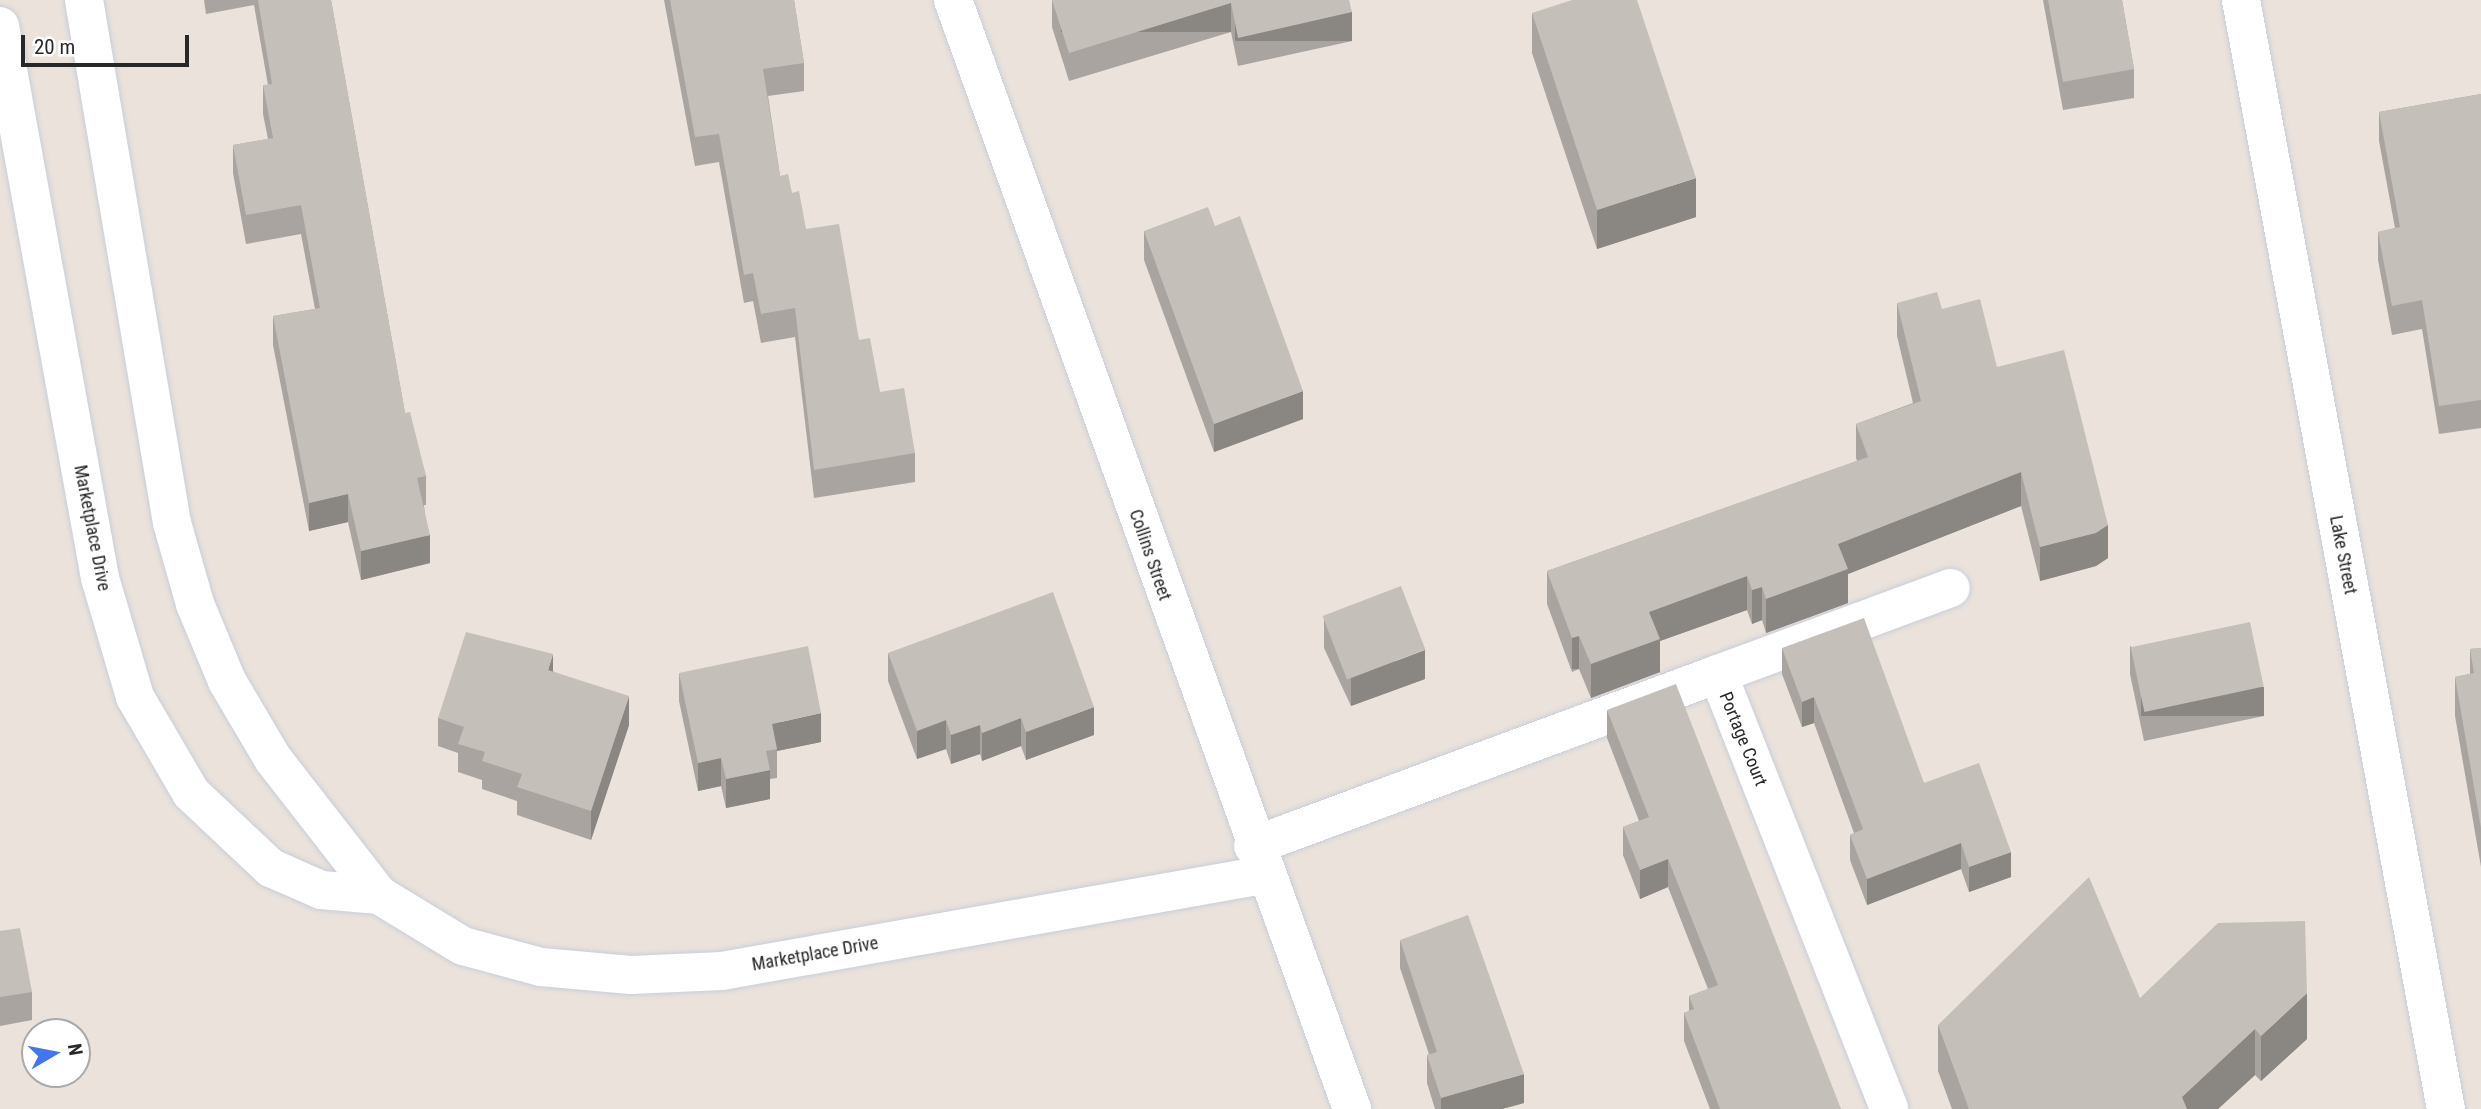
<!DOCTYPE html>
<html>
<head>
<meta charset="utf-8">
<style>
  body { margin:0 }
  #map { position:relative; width:2481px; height:1109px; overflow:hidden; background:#eae2db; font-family:"Roboto Condensed",sans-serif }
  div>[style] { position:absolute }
  .roads { filter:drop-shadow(0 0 2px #c9ced9) drop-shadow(0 0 2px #c9ced9) }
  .street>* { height:38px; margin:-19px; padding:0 19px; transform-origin:19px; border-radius:19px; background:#fff }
  .wall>* { inset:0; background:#a9a4a0 }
  .shaded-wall>* { inset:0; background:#8a8682; transform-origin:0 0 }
  .building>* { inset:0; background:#c5bfba; transform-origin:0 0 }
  span { translate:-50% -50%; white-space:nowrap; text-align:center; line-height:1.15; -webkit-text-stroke:6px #fff; paint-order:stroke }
  .street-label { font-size:18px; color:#282828 }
  .north { position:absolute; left:21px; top:1018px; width:70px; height:70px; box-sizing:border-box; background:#fff; border:2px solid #a9a9a9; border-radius:50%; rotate:80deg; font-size:19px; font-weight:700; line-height:28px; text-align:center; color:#282828 }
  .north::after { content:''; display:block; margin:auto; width:24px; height:32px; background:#4376ee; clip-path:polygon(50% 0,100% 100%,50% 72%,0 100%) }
  .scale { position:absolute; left:21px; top:35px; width:168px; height:32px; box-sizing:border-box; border:4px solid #282828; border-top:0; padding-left:9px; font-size:21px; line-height:24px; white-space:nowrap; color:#282828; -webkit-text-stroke:5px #fff; paint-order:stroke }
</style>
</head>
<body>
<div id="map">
  <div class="roads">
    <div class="street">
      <div style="left:84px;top:0;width:530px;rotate:80.45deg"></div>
      <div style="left:172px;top:523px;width:84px;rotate:74.1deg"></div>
      <div style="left:195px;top:604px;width:83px;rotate:67.4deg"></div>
      <div style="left:227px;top:681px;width:91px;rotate:59.5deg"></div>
      <div style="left:273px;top:759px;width:172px;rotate:52.1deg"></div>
      <div style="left:379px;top:895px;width:98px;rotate:31.3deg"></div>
      <div style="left:463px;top:946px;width:81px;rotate:15.1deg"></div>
      <div style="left:541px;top:967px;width:90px;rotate:5.1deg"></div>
      <div style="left:631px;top:975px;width:91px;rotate:-2.5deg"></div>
      <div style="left:722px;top:971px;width:549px;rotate:-10.06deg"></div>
      <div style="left:953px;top:0;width:1179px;rotate:70.21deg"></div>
      <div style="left:2241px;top:0;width:1128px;rotate:79.53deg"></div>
      <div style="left:0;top:26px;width:561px;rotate:79.73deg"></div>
      <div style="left:100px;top:578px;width:124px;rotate:73.6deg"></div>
      <div style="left:135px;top:697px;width:111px;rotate:59.7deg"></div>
      <div style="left:191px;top:793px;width:110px;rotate:43.2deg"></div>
      <div style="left:271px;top:868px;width:55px;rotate:23.7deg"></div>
      <div style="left:321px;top:890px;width:58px;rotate:4.9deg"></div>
      <div style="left:1718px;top:674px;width:248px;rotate:-20.3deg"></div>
      <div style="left:1253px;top:846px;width:496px;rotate:-20.3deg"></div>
      <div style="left:1718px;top:674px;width:467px;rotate:68.5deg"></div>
    </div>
  </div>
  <div class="wall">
    <div style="clip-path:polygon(204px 0,331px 0,405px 413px,426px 476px,426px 505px,424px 505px,430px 563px,361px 580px,348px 522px,309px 531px,273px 345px,273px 316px,315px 309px,301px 234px,246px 244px,233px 173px,233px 145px,268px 139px,263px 114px,263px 85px,268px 85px,254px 5px,206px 14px)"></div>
    <div style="clip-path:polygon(664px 0,794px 0,804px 63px,804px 91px,768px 96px,780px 176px,792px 193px,806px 229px,859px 340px,880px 392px,915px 453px,915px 482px,814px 498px,795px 337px,761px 343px,753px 301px,744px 303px,719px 162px,695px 166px)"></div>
    <div style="clip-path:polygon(1052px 0,1349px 0,1352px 41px,1238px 66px,1231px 32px,1069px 81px,1052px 27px)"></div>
    <div style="clip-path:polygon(2043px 0,2122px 0,2134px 69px,2134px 98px,2063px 110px)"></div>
    <div style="clip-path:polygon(1532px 13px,1696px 217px,1597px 249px,1532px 53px)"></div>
    <div style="clip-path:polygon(2481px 94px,2481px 428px,2439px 434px,2422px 329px,2392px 335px,2378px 260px,2378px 232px,2395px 228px,2379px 141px,2379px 112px)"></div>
    <div style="clip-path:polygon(1144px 231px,1303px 419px,1214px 452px,1144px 260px)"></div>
    <div style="clip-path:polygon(1897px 303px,1942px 309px,1997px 367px,2108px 558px,2096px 566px,2040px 581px,2021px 506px,1848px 574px,1848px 603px,1766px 633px,1762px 620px,1752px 624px,1747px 610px,1660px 641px,1660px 672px,1591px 698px,1579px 669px,1572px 672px,1547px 604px,1547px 571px,1857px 461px,1856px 458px,1856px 424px,1913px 403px,1897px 336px)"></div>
    <div style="clip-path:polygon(1324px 619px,1425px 679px,1351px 706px,1324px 648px)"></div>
    <div style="clip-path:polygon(2130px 646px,2264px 716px,2144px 741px,2130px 674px)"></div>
    <div style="clip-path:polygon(1782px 648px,1924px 783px,2011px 877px,1969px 892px,1961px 869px,1867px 905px,1850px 860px,1850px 835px,1854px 833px,1814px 723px,1802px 727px,1782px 674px)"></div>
    <div style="clip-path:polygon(2481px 648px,2481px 867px,2455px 716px,2455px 677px,2470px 674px,2470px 649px)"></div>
    <div style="clip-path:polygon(888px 653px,1094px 735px,1026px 760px,1021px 746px,982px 761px,980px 754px,951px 764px,946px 749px,917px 759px,888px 681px)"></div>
    <div style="clip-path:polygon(553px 671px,629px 725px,591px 840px,517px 815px,517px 801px,482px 789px,482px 780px,458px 772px,458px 753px,438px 746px,438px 718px)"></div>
    <div style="clip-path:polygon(679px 673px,821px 742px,777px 751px,777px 778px,770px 779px,770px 799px,726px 808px,721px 786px,698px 791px,679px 701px)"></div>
    <div style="clip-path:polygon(1607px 710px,1841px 1109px,1710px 1109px,1684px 1041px,1684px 1013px,1689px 1011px,1689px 996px,1708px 989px,1668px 887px,1640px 899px,1623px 855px,1623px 827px,1639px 821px,1607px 738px)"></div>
    <div style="clip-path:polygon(0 931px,32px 992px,32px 1020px,0 1026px)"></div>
    <div style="clip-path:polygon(1400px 940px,1524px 1103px,1502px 1109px,1435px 1109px,1427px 1083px,1427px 1055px,1429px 1054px,1400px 968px)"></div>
    <div style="clip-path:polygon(2140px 998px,2307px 1039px,2261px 1081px,2255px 1075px,2218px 1109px,1952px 1109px,1938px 1071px,1938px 1025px)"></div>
  </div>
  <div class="shaded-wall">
    <div style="left:1231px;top:3px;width:29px;height:170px;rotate:90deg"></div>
    <div style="left:1352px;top:12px;width:29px;height:117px;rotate:90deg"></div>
    <div style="clip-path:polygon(1696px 178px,1696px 217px,1597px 249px,1597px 210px)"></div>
    <div style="clip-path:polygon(1303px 391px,1303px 419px,1214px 452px,1214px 424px)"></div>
    <div style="clip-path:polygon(2021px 472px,2021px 506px,1848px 574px,1848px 603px,1766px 633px,1766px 599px,1838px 544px)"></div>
    <div style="clip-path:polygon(348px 494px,348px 522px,309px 531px,309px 503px)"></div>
    <div style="clip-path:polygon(2108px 525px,2108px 558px,2096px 566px,2040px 581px,2040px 547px)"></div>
    <div style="clip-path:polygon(430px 535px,430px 563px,361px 580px,361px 551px)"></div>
    <div style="clip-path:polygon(1747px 576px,1747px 610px,1660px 641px,1660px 672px,1591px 698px,1591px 664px,1649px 612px)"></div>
    <div style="clip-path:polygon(1762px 587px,1762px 620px,1752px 624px,1752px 590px)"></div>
    <div style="left:1579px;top:636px;width:33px;height:7px;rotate:90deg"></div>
    <div style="clip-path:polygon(1425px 650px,1425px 679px,1351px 706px,1351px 678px)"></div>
    <div style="clip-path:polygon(553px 654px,553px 682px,548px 670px)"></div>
    <div style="left:2264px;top:687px;width:29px;height:123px;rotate:90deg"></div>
    <div style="clip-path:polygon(629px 696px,629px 725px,591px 840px,591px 811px)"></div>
    <div style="clip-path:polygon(1814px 697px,1814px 723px,1802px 727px,1802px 702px)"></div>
    <div style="clip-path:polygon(1094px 707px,1094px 735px,1026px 760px,1026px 732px)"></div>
    <div style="clip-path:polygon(821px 713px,821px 742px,777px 751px,772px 724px)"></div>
    <div style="clip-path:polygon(1021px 718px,1021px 746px,982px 761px,982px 733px)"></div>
    <div style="clip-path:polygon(946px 720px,946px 749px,917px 759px,917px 731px)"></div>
    <div style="clip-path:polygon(980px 725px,980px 754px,951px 764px,951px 735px)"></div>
    <div style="clip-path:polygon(721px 758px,721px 786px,698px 791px,698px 763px)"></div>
    <div style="clip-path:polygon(770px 770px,770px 799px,726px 808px,726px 779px)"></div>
    <div style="clip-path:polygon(1961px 843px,1961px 869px,1867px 905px,1867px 879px)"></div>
    <div style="clip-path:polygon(2011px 852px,2011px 877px,1969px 892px,1969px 867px)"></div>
    <div style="clip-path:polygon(1668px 859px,1668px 887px,1640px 899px,1640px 870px)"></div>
    <div style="clip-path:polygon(2307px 993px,2307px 1039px,2261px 1081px,2261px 1036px)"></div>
    <div style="clip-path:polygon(2255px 1029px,2255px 1075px,2218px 1109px,2182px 1109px,2182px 1097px)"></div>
    <div style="clip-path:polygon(1524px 1074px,1524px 1103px,1502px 1109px,1441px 1109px,1441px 1098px)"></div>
  </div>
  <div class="building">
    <div style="clip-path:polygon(258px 0,331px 0,405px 413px,410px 412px,426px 476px,417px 478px,430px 535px,361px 551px,348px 494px,309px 503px,273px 316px,320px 308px,301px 205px,246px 215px,233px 145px,273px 138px,263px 85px,272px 84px)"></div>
    <div style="clip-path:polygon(670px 0,794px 0,804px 63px,763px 69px,780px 176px,788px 174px,792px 193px,799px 191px,806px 229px,839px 224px,859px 340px,870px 338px,880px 392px,904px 388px,915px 453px,814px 470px,795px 308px,761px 314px,753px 273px,744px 275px,719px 134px,695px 137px)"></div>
    <div style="clip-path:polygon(1052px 0,1349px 0,1352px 12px,1238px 38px,1231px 3px,1069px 53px)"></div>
    <div style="clip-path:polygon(1572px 0,1637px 0,1696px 178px,1597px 210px,1532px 13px)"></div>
    <div style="clip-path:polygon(2048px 0,2122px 0,2134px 69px,2063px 82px)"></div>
    <div style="clip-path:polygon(2481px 94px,2481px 400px,2439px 406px,2422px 300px,2392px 306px,2378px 232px,2400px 227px,2379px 112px)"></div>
    <div style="clip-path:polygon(1208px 207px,1215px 226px,1240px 216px,1303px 391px,1214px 424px,1144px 231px)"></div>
    <div style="clip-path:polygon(1937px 292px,1942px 309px,1980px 299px,1997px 367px,2064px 350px,2108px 525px,2096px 533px,2040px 547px,2021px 472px,1838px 544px,1848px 569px,1766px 599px,1762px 587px,1752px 590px,1747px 576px,1649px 612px,1660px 639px,1591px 664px,1579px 636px,1572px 638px,1547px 571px,1868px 457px,1856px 424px,1921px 401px,1897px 303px)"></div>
    <div style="left:1401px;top:586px;width:68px;height:84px;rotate:69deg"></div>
    <div style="clip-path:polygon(1053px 592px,1094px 707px,1026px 732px,1021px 718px,982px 733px,980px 725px,951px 735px,946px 720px,917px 731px,888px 653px)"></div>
    <div style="clip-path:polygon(1864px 618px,1924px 783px,1979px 763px,2011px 852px,1969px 867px,1961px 843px,1867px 879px,1850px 835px,1863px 829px,1814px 697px,1802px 702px,1782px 648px)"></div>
    <div style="left:2250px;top:622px;width:66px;height:122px;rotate:78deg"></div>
    <div style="clip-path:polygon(466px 632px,553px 654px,548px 670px,629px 696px,591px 811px,517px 787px,522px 774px,482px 761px,485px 752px,458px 744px,464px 727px,438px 718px)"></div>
    <div style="clip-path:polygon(808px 646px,821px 713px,772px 724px,777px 749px,766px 751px,770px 770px,726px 779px,721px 758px,698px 763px,679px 673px)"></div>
    <div style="clip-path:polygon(2481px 648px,2481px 828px,2455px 677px,2474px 673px,2470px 649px)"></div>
    <div style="clip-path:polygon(1676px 684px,1841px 1109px,1720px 1109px,1684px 1013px,1694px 1009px,1689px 996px,1718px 985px,1668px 859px,1640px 870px,1623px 827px,1649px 817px,1607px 710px)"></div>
    <div style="clip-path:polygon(2089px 877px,2140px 998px,2218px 923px,2305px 921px,2307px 993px,2261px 1036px,2255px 1029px,2182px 1097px,2187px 1109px,1969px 1109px,1938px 1025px)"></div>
    <div style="clip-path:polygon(1468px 915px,1524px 1074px,1441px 1098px,1427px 1055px,1437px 1052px,1400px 940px)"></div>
    <div style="clip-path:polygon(20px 928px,32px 992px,0 997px,0 931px)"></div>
  </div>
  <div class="street-label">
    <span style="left:92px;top:528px;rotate:79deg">Marketplace Drive</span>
    <span style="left:1150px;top:555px;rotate:71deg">Collins Street</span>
    <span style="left:2343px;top:555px;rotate:79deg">Lake Street</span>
    <span style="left:1743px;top:739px;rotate:68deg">Portage Court</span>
    <span style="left:815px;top:954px;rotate:-10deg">Marketplace Drive</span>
  </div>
  <div class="north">N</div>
  <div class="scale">20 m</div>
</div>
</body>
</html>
